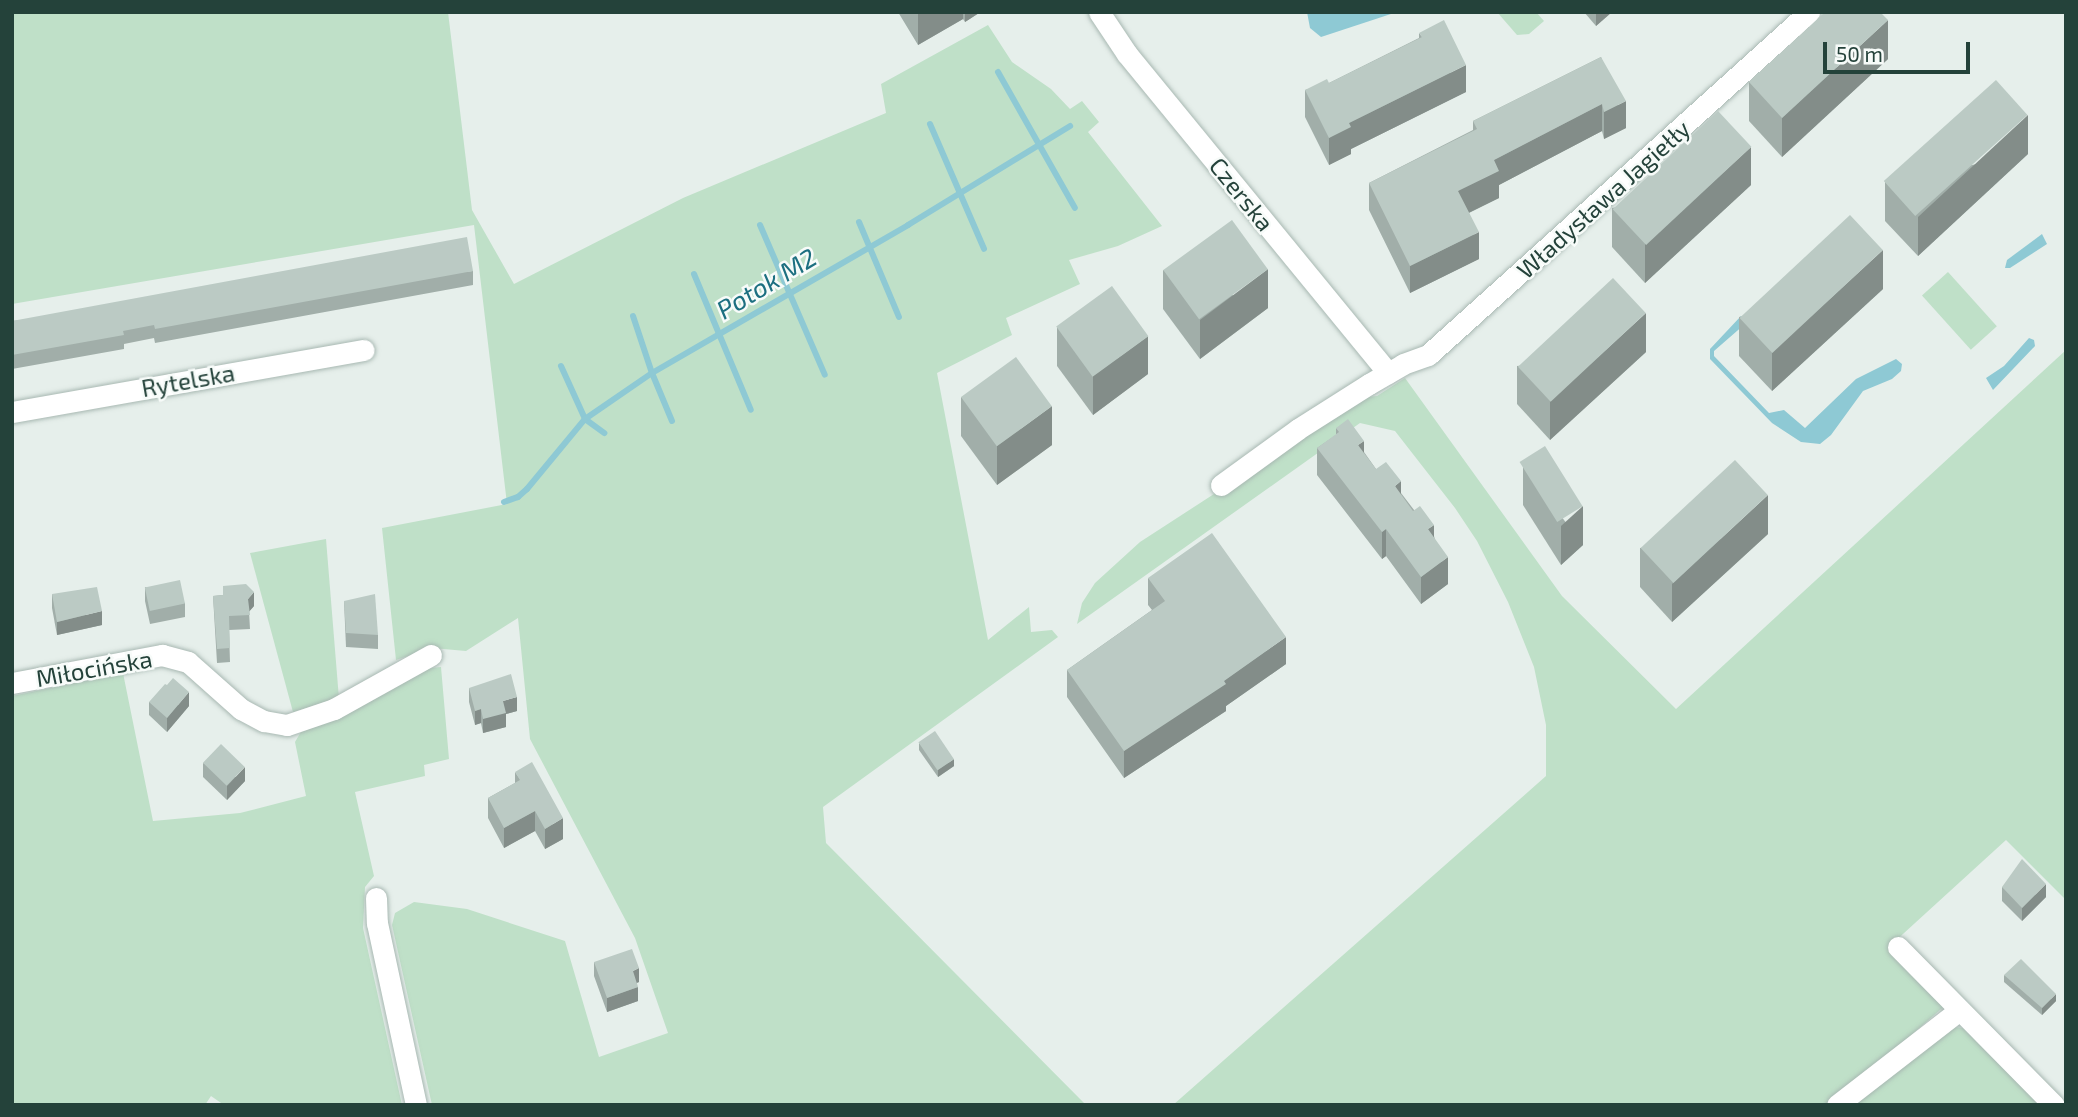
<!DOCTYPE html>
<html>
<head>
<meta charset="utf-8">
<style>
  body { margin:0 }
  #map { position:relative; width:2078px; height:1117px; overflow:hidden; background:#e6efeb; font-family:"Exo 2",sans-serif }
  div>[style] { position:absolute }
  .green>* { inset:0; background:#bfe0c8; transform-origin:0 0 }
  .water>* { inset:0; background:#8ec9d4 }
  .stream>* { height:6px; margin:-3px; padding:0 3px; transform-origin:3px; border-radius:3px; background:#8ec9d4 }
  .roads { filter:drop-shadow(0 0 2px #a8b8b2) drop-shadow(0 0 2px #a8b8b2) }
  .minor>* { height:21px; margin:-10.5px; padding:0 10.5px; transform-origin:10.5px; border-radius:10.5px; background:#fff }
  .wall>* { inset:0; background:#a1aea9 }
  .shaded-wall>* { inset:0; background:#838d89 }
  .building>* { inset:0; background:#bbcac4; transform-origin:0 0 }
  span { translate:-50% -50%; white-space:nowrap; text-align:center; line-height:1.15; -webkit-text-stroke:5px #f7fbf9; paint-order:stroke }
  .street-label { font-size:24px; color:#24423a }
  .water-label { font-size:26px; color:#1c6f80; font-style:italic }
  .frame { position:absolute; inset:0; border:14px solid #24423a; pointer-events:none }
  .scale { position:absolute; left:1823px; top:42px; width:147px; height:32px; box-sizing:border-box; border:4px solid #24423a; border-top:0; padding-left:9px; font-size:21px; line-height:24px; white-space:nowrap; color:#24423a; -webkit-text-stroke:5px #f7fbf9; paint-order:stroke }
</style>
</head>
<body>
<div id="map">
  <div class="green">
    <div style="clip-path:polygon(12px 12px,448px 12px,472px 210px,514px 284px,683px 198px,886px 113px,881px 84px,988px 25px,1012px 62px,1051px 89px,1070px 109px,1082px 101px,1099px 122px,1088px 132px,1162px 226px,1118px 246px,1069px 260px,1080px 284px,1006px 318px,1012px 335px,937px 373px,988px 640px,1029px 607px,1031px 632px,1052px 630px,1058px 637px,823px 807px,826px 843px,1086px 1105px,432px 1105px,392px 925px,395px 913px,414px 902px,467px 909px,565px 941px,599px 1057px,668px 1033px,635px 938px,530px 739px,518px 618px,466px 651px,432px 648px,396px 660px,382px 528px,507px 504px,474px 225px,12px 304px)"></div>
    <div style="clip-path:polygon(1497px 12px,1536px 12px,1544px 21px,1529px 34px,1517px 35px)"></div>
    <div style="left:1948px;top:272px;width:73px;height:35px;rotate:48deg"></div>
    <div style="clip-path:polygon(2066px 350px,2066px 900px,2006px 840px,1892px 944px,1949px 1002px,1831px 1105px,1173px 1105px,1546px 776px,1546px 725px,1534px 667px,1508px 602px,1477px 541px,1455px 508px,1395px 431px,1360px 423px,1077px 624px,1082px 603px,1095px 583px,1140px 542px,1214px 494px,1224px 495px,1294px 443px,1367px 397px,1377px 396px,1405px 378px,1562px 596px,1676px 709px)"></div>
    <div style="clip-path:polygon(326px 539px,339px 699px,293px 712px,250px 553px)"></div>
    <div style="clip-path:polygon(441px 667px,449px 759px,424px 765px,425px 776px,355px 792px,374px 876px,365px 887px,363px 928px,402px 1105px,224px 1105px,211px 1096px,205px 1105px,12px 1105px,12px 696px,123px 673px,153px 821px,240px 813px,306px 796px,295px 742px,302px 730px,421px 669px)"></div>
    <div style="clip-path:polygon(1945px 1026px,1963px 1028px,2042px 1105px,1851px 1105px)"></div>
  </div>
  <div class="water">
    <div style="clip-path:polygon(1307px 12px,1397px 12px,1321px 37px,1310px 28px)"></div>
    <div style="clip-path:polygon(2042px 234px,2047px 244px,2010px 268px,2005px 268px,2007px 260px)"></div>
    <div style="clip-path:polygon(1741px 316px,1745px 324px,1714px 351px,1714px 356px,1769px 413px,1784px 410px,1805px 428px,1856px 379px,1896px 359px,1902px 364px,1901px 371px,1892px 379px,1863px 391px,1831px 435px,1820px 444px,1801px 442px,1772px 423px,1710px 359px,1710px 349px)"></div>
    <div style="clip-path:polygon(2029px 338px,2034px 340px,2035px 346px,1993px 390px,1986px 378px,2004px 366px)"></div>
  </div>
  <div class="stream">
    <div style="left:998px;top:72px;width:156px;rotate:60.5deg"></div>
    <div style="left:930px;top:124px;width:136px;rotate:66.6deg"></div>
    <div style="left:859px;top:222px;width:103px;rotate:67.2deg"></div>
    <div style="left:760px;top:225px;width:163px;rotate:66.6deg"></div>
    <div style="left:694px;top:274px;width:147px;rotate:67.3deg"></div>
    <div style="left:633px;top:316px;width:60px;rotate:71.6deg"></div>
    <div style="left:652px;top:373px;width:52px;rotate:67.4deg"></div>
    <div style="left:561px;top:366px;width:58px;rotate:65.6deg"></div>
    <div style="left:585px;top:419px;width:24px;rotate:36deg"></div>
    <div style="left:504px;top:502px;width:15px;rotate:-20deg"></div>
    <div style="left:518px;top:497px;width:12px;rotate:-42deg"></div>
    <div style="left:527px;top:489px;width:91px;rotate:-50.4deg"></div>
    <div style="left:585px;top:419px;width:81px;rotate:-34.5deg"></div>
    <div style="left:652px;top:373px;width:296px;rotate:-30deg"></div>
    <div style="left:908px;top:225px;width:190px;rotate:-31.4deg"></div>
  </div>
  <div class="roads">
    <div class="minor">
      <div style="left:1099px;top:12px;width:50px;rotate:56.3deg"></div>
      <div style="left:1127px;top:54px;width:412px;rotate:50.7deg"></div>
      <div style="left:12px;top:412px;width:357px;rotate:-10deg"></div>
      <div style="left:1221px;top:485px;width:95px;rotate:-36deg"></div>
      <div style="left:1298px;top:429px;width:84px;rotate:-32.4deg"></div>
      <div style="left:1369px;top:384px;width:39px;rotate:-30deg"></div>
      <div style="left:1403px;top:364px;width:27px;rotate:-20deg"></div>
      <div style="left:1428px;top:355px;width:513px;rotate:-42deg"></div>
      <div style="left:12px;top:683px;width:153px;rotate:-10.6deg"></div>
      <div style="left:162px;top:655px;width:27px;rotate:15deg"></div>
      <div style="left:188px;top:662px;width:71px;rotate:41.6deg"></div>
      <div style="left:241px;top:709px;width:26px;rotate:28deg"></div>
      <div style="left:264px;top:721px;width:23px;rotate:10deg"></div>
      <div style="left:287px;top:725px;width:50px;rotate:-18.8deg"></div>
      <div style="left:334px;top:709px;width:111px;rotate:-29.1deg"></div>
      <div style="left:376px;top:898px;width:25px;rotate:88deg"></div>
      <div style="left:377px;top:923px;width:186px;rotate:77.9deg"></div>
      <div style="left:1898px;top:947px;width:222px;rotate:45.4deg"></div>
      <div style="left:1837px;top:1105px;width:153px;rotate:-37.8deg"></div>
    </div>
  </div>
  <div class="wall">
    <div style="clip-path:polygon(898px 12px,979px 12px,979px 13px,965px 22px,963px 19px,918px 45px)"></div>
    <div style="clip-path:polygon(1584px 12px,1612px 12px,1596px 26px)"></div>
    <div style="clip-path:polygon(1419px 33px,1466px 92px,1351px 149px,1351px 154px,1329px 165px,1305px 117px,1305px 90px,1329px 83px,1419px 38px)"></div>
    <div style="clip-path:polygon(1601px 57px,1626px 128px,1604px 139px,1602px 131px,1499px 185px,1499px 198px,1469px 213px,1479px 259px,1410px 293px,1369px 210px,1369px 183px,1473px 130px,1473px 121px)"></div>
    <div style="clip-path:polygon(1888px 59px,1782px 157px,1749px 121px,1749px 82px)"></div>
    <div style="clip-path:polygon(2028px 154px,1918px 256px,1885px 221px,1885px 182px)"></div>
    <div style="clip-path:polygon(1751px 185px,1645px 283px,1612px 247px,1612px 208px)"></div>
    <div style="clip-path:polygon(1163px 270px,1268px 308px,1200px 359px,1163px 309px)"></div>
    <div style="clip-path:polygon(473px 271px,473px 285px,155px 343px,154px 338px,124px 344px,124px 349px,12px 369px,12px 321px)"></div>
    <div style="clip-path:polygon(1883px 289px,1772px 391px,1739px 356px,1739px 317px)"></div>
    <div style="clip-path:polygon(1057px 327px,1148px 374px,1093px 415px,1057px 366px)"></div>
    <div style="clip-path:polygon(1646px 352px,1550px 440px,1517px 404px,1517px 366px)"></div>
    <div style="clip-path:polygon(961px 397px,1052px 445px,997px 485px,961px 436px)"></div>
    <div style="clip-path:polygon(1336px 428px,1364px 452px,1376px 469px,1401px 493px,1434px 536px,1448px 584px,1421px 604px,1386px 556px,1382px 559px,1317px 475px,1317px 448px,1336px 435px)"></div>
    <div style="clip-path:polygon(1523px 466px,1583px 545px,1561px 565px,1523px 505px)"></div>
    <div style="clip-path:polygon(1768px 534px,1672px 622px,1640px 587px,1640px 548px)"></div>
    <div style="clip-path:polygon(1148px 578px,1286px 664px,1226px 706px,1226px 711px,1124px 778px,1067px 697px,1067px 670px,1152px 610px,1148px 605px)"></div>
    <div style="clip-path:polygon(223px 586px,254px 606px,249px 611px,250px 629px,229px 630px,230px 662px,217px 663px,213px 596px,223px 595px)"></div>
    <div style="clip-path:polygon(145px 587px,185px 603px,185px 617px,150px 624px,145px 601px)"></div>
    <div style="clip-path:polygon(52px 594px,102px 625px,57px 635px,52px 608px)"></div>
    <div style="clip-path:polygon(344px 601px,378px 635px,378px 649px,346px 647px)"></div>
    <div style="clip-path:polygon(469px 688px,517px 711px,506px 714px,506px 727px,483px 733px,481px 723px,475px 725px,469px 702px)"></div>
    <div style="clip-path:polygon(149px 702px,189px 706px,167px 732px,149px 715px)"></div>
    <div style="clip-path:polygon(919px 743px,954px 766px,938px 777px,919px 750px)"></div>
    <div style="clip-path:polygon(203px 763px,245px 781px,227px 800px,203px 777px)"></div>
    <div style="clip-path:polygon(515px 772px,563px 839px,545px 849px,535px 831px,504px 848px,488px 818px,488px 798px,515px 783px)"></div>
    <div style="clip-path:polygon(2002px 887px,2046px 897px,2022px 921px,2002px 901px)"></div>
    <div style="clip-path:polygon(594px 962px,639px 982px,637px 983px,638px 1001px,607px 1012px,594px 976px)"></div>
    <div style="clip-path:polygon(2004px 975px,2056px 1001px,2042px 1015px,2004px 982px)"></div>
  </div>
  <div class="shaded-wall">
    <div style="clip-path:polygon(918px 12px,963px 12px,963px 19px,918px 45px)"></div>
    <div style="clip-path:polygon(965px 12px,979px 12px,979px 13px,965px 22px)"></div>
    <div style="clip-path:polygon(1596px 12px,1612px 12px,1596px 26px)"></div>
    <div style="clip-path:polygon(1888px 20px,1888px 59px,1782px 157px,1782px 118px)"></div>
    <div style="clip-path:polygon(1466px 65px,1466px 92px,1351px 149px,1351px 154px,1329px 165px,1329px 138px,1349px 123px)"></div>
    <div style="clip-path:polygon(1626px 101px,1626px 128px,1604px 139px,1604px 112px)"></div>
    <div style="clip-path:polygon(1602px 104px,1602px 131px,1499px 185px,1499px 198px,1458px 218px,1458px 191px,1494px 160px)"></div>
    <div style="clip-path:polygon(2028px 115px,2028px 154px,1918px 256px,1918px 217px)"></div>
    <div style="clip-path:polygon(1751px 147px,1751px 185px,1645px 283px,1645px 244px)"></div>
    <div style="clip-path:polygon(1479px 232px,1479px 259px,1410px 293px,1410px 266px)"></div>
    <div style="clip-path:polygon(1883px 250px,1883px 289px,1772px 391px,1772px 352px)"></div>
    <div style="clip-path:polygon(1268px 269px,1268px 308px,1200px 359px,1200px 320px)"></div>
    <div style="clip-path:polygon(1646px 313px,1646px 352px,1550px 440px,1550px 401px)"></div>
    <div style="clip-path:polygon(1148px 336px,1148px 374px,1093px 415px,1093px 376px)"></div>
    <div style="clip-path:polygon(1052px 406px,1052px 445px,997px 485px,997px 446px)"></div>
    <div style="clip-path:polygon(1364px 441px,1364px 468px,1358px 445px)"></div>
    <div style="clip-path:polygon(1401px 481px,1401px 508px,1395px 486px)"></div>
    <div style="clip-path:polygon(1768px 495px,1768px 534px,1672px 622px,1672px 584px)"></div>
    <div style="clip-path:polygon(1583px 506px,1583px 545px,1561px 565px,1561px 526px)"></div>
    <div style="clip-path:polygon(1434px 525px,1434px 552px,1428px 529px)"></div>
    <div style="clip-path:polygon(1386px 529px,1386px 556px,1382px 559px,1382px 532px)"></div>
    <div style="clip-path:polygon(1448px 557px,1448px 584px,1421px 604px,1421px 577px)"></div>
    <div style="clip-path:polygon(254px 592px,254px 606px,248px 613px,248px 599px)"></div>
    <div style="clip-path:polygon(102px 611px,102px 625px,57px 635px,57px 622px)"></div>
    <div style="clip-path:polygon(1286px 637px,1286px 664px,1226px 706px,1226px 711px,1124px 778px,1124px 751px)"></div>
    <div style="clip-path:polygon(189px 692px,189px 706px,167px 732px,167px 718px)"></div>
    <div style="clip-path:polygon(517px 697px,517px 711px,506px 714px,506px 727px,483px 733px,483px 719px,503px 701px)"></div>
    <div style="clip-path:polygon(481px 709px,481px 723px,475px 725px,475px 711px)"></div>
    <div style="clip-path:polygon(954px 759px,954px 766px,938px 777px,938px 770px)"></div>
    <div style="clip-path:polygon(245px 767px,245px 781px,227px 800px,227px 786px)"></div>
    <div style="clip-path:polygon(535px 811px,535px 831px,504px 848px,504px 828px)"></div>
    <div style="clip-path:polygon(563px 818px,563px 839px,545px 849px,545px 829px)"></div>
    <div style="clip-path:polygon(2046px 884px,2046px 897px,2022px 921px,2022px 908px)"></div>
    <div style="clip-path:polygon(639px 968px,639px 982px,633px 984px,633px 971px)"></div>
    <div style="clip-path:polygon(638px 987px,638px 1001px,607px 1012px,607px 998px)"></div>
    <div style="clip-path:polygon(2056px 994px,2056px 1001px,2042px 1015px,2042px 1008px)"></div>
  </div>
  <div class="building">
    <div style="clip-path:polygon(1825px 12px,1880px 12px,1888px 20px,1782px 118px,1749px 82px)"></div>
    <div style="clip-path:polygon(1444px 20px,1466px 65px,1349px 123px,1351px 127px,1329px 138px,1305px 90px,1327px 79px,1329px 83px,1422px 37px,1419px 33px)"></div>
    <div style="clip-path:polygon(1601px 57px,1626px 101px,1604px 112px,1602px 104px,1494px 160px,1499px 171px,1458px 191px,1479px 232px,1410px 266px,1369px 183px,1477px 129px,1473px 121px)"></div>
    <div style="left:1996px;top:80px;width:47px;height:151px;rotate:48deg"></div>
    <div style="left:1718px;top:111px;width:49px;height:144px;rotate:47deg"></div>
    <div style="left:1850px;top:215px;width:48px;height:151px;rotate:47deg"></div>
    <div style="left:1232px;top:220px;width:61px;height:85px;rotate:54deg"></div>
    <div style="clip-path:polygon(467px 237px,473px 271px,155px 329px,154px 325px,123px 331px,124px 335px,12px 355px,12px 321px)"></div>
    <div style="left:1613px;top:278px;width:48px;height:130px;rotate:47deg"></div>
    <div style="left:1112px;top:286px;width:62px;height:69px;rotate:54deg"></div>
    <div style="left:1016px;top:357px;width:61px;height:68px;rotate:54deg"></div>
    <div style="clip-path:polygon(1348px 419px,1364px 441px,1358px 445px,1376px 469px,1386px 462px,1401px 481px,1395px 486px,1413px 511px,1420px 506px,1434px 525px,1428px 529px,1448px 557px,1421px 577px,1386px 529px,1382px 532px,1317px 448px,1339px 432px,1336px 428px)"></div>
    <div style="left:1545px;top:446px;width:71px;height:30px;rotate:58deg"></div>
    <div style="left:1735px;top:460px;width:48px;height:129px;rotate:47deg"></div>
    <div style="clip-path:polygon(1212px 533px,1286px 637px,1224px 681px,1226px 684px,1124px 751px,1067px 670px,1165px 601px,1148px 578px)"></div>
    <div style="left:180px;top:580px;width:24px;height:36px;rotate:78deg"></div>
    <div style="clip-path:polygon(246px 584px,254px 592px,248px 599px,250px 615px,229px 616px,230px 648px,217px 649px,213px 596px,223px 595px,223px 586px)"></div>
    <div style="clip-path:polygon(97px 587px,102px 611px,57px 622px,52px 594px)"></div>
    <div style="clip-path:polygon(375px 594px,378px 635px,346px 633px,344px 601px)"></div>
    <div style="clip-path:polygon(511px 674px,517px 697px,503px 701px,506px 713px,483px 719px,481px 709px,475px 711px,469px 688px)"></div>
    <div style="clip-path:polygon(173px 678px,189px 692px,167px 718px,149px 702px,165px 684px,167px 685px)"></div>
    <div style="left:935px;top:731px;width:34px;height:20px;rotate:56deg"></div>
    <div style="left:221px;top:744px;width:33px;height:26px;rotate:44deg"></div>
    <div style="clip-path:polygon(532px 762px,563px 818px,545px 829px,535px 811px,504px 828px,488px 798px,520px 780px,515px 772px)"></div>
    <div style="clip-path:polygon(2022px 859px,2046px 884px,2022px 908px,2002px 887px)"></div>
    <div style="clip-path:polygon(632px 949px,639px 968px,633px 971px,638px 987px,607px 998px,594px 962px)"></div>
    <div style="clip-path:polygon(2021px 959px,2056px 994px,2042px 1008px,2004px 975px)"></div>
  </div>
  <div class="street-label">
    <span style="left:1242px;top:194px;rotate:51deg">Czerska</span>
    <span style="left:1603px;top:199px;rotate:-42deg">Władysława Jagiełły</span>
    <span style="left:188px;top:380px;rotate:-10deg">Rytelska</span>
    <span style="left:94px;top:668px;rotate:-10deg">Miłocińska</span>
  </div>
  <div class="water-label">
    <span style="left:766px;top:283px;rotate:-31deg">Potok M2</span>
  </div>
  <div class="frame"></div>
  <div class="scale">50 m</div>
</div>
</body>
</html>
